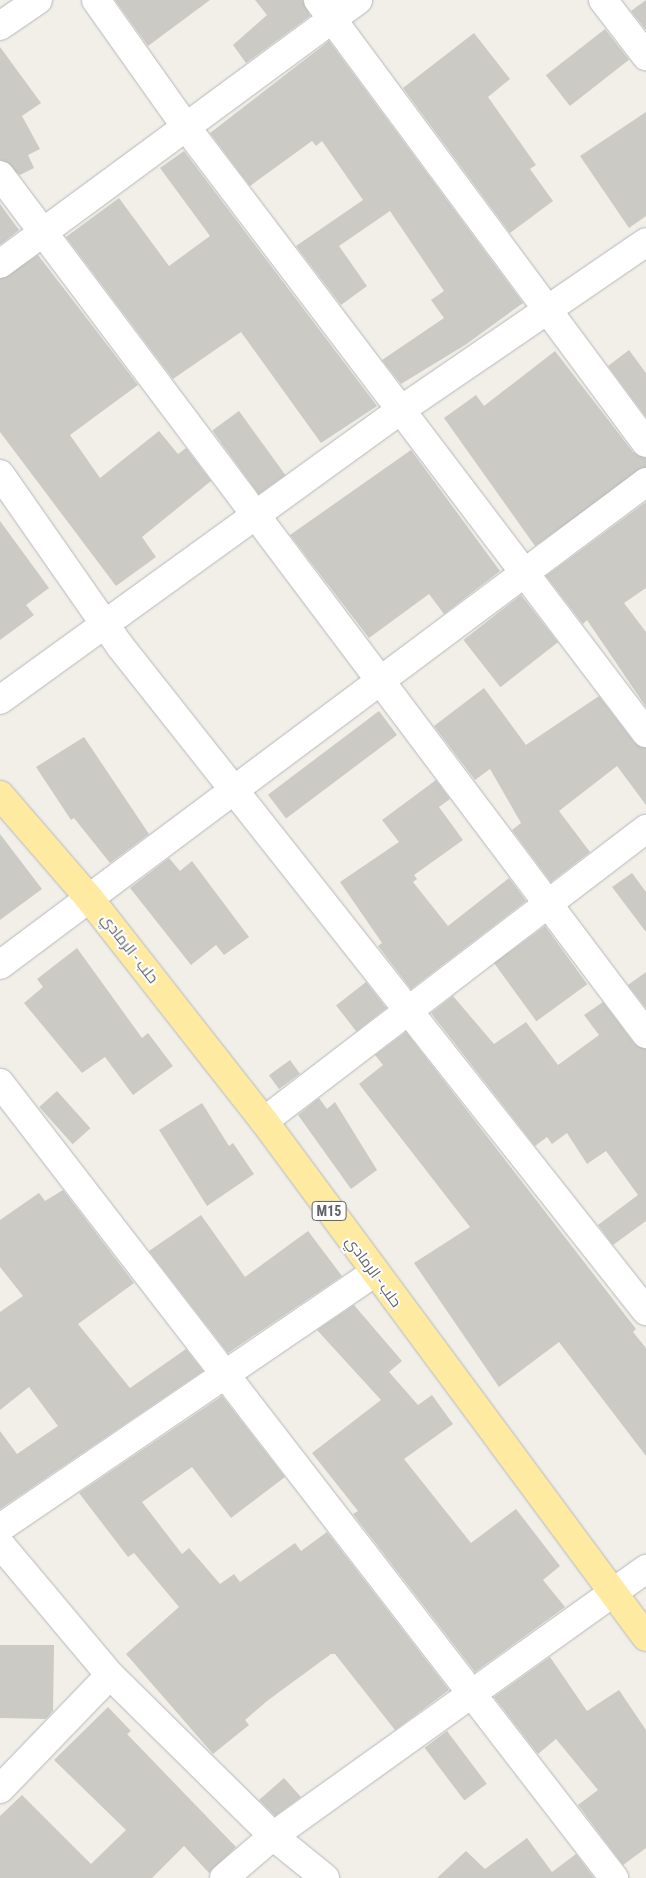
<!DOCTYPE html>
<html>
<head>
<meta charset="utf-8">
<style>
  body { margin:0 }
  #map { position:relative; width:646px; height:1878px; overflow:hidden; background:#f1efe8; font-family:"Roboto Condensed",Cairo,sans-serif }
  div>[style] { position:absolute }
  .building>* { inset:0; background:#cccac5; transform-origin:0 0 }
  .roads { filter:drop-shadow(0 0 1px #b5b8bc) drop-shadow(0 0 1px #b5b8bc) }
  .minor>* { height:28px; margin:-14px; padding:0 14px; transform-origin:14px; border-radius:14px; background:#fff }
  .trunk>* { height:28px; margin:-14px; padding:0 14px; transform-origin:14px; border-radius:14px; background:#feeaa1 }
  span { translate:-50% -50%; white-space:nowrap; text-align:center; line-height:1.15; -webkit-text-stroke:4px #fff; paint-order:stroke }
  .shield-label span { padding:1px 4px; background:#fff; border:1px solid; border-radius:4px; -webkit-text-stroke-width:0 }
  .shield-label { font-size:14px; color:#5f6368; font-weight:700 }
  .street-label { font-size:15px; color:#5f6368 }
</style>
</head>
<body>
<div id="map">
  <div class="building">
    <div style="clip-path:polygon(115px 0,210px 0,148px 46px)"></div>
    <div style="clip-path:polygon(255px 0,303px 0,310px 16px,246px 63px,233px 45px,267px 15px)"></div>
    <div style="clip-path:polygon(646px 0,646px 30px,631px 11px)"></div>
    <div style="left:605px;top:29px;width:39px;height:75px;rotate:52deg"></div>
    <div style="clip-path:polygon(474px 33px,510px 79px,488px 97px,536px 165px,530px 169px,553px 201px,510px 233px,403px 88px)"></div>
    <div style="clip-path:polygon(329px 41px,523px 303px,465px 345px,401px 384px,382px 360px,444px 318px,431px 300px,444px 291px,390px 211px,339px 246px,367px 286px,341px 305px,296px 246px,363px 200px,322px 141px,316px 146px,312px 141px,250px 186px,210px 133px)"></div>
    <div style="clip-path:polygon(0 47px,41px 103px,22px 116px,40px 149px,28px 155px,34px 168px,20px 175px,0 160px)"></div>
    <div style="clip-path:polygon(646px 112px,646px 216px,629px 228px,580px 156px)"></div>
    <div style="clip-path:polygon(184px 151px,377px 406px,321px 443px,241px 332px,173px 379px,66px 237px,119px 198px,169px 266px,210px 236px,160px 168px)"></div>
    <div style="clip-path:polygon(0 204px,19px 230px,0 245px)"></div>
    <div style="clip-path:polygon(38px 255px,138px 385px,70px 435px,100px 478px,159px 431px,178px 454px,186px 448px,211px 481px,142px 537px,156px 557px,116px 586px,0 432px,0 279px)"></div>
    <div style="clip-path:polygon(629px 350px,646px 373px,646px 417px,608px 366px)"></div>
    <div style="clip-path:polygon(555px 351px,633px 452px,646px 458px,646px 467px,535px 546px,444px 418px,476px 395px,484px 406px)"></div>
    <div style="left:239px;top:411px;width:79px;height:33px;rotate:54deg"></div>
    <div style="clip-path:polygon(411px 450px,500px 571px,444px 614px,429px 594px,369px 638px,290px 535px)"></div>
    <div style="clip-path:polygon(646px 502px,646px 588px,624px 603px,646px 632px,646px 707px,587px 620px,583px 624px,546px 576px)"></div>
    <div style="clip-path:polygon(0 521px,49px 588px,26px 605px,34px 615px,0 640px)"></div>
    <div style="left:521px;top:595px;width:60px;height:73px;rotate:52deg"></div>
    <div style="clip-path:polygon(484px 688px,526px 745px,599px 696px,634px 742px,646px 748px,646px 805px,617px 766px,559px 811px,590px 852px,551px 882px,512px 830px,521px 823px,490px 769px,475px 780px,434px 726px)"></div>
    <div style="left:379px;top:711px;width:30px;height:139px;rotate:53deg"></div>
    <div style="clip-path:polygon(84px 737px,149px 834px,110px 863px,74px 818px,71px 820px,36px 767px)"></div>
    <div style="clip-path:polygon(436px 780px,450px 799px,439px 807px,463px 840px,414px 875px,417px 879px,413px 882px,448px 926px,509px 878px,526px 901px,411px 989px,378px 946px,382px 943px,340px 882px,399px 842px,382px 820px)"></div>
    <div style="clip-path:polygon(0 834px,42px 889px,0 920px)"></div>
    <div style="clip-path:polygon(169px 858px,180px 871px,192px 861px,249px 937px,224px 955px,216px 945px,191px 965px,130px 888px)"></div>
    <div style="clip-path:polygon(632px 873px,646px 892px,646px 932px,612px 887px)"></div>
    <div style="left:545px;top:926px;width:72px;height:63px;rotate:54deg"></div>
    <div style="clip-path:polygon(77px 948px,142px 1038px,148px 1033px,173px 1066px,133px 1095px,105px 1057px,82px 1073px,24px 1003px,43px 987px,37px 979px)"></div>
    <div style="clip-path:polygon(646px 972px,646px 1008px,628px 985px)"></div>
    <div style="left:366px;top:982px;width:33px;height:38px;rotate:52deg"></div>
    <div style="clip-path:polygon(453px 996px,494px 1044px,526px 1022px,558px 1065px,599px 1035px,584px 1015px,603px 1002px,634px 1043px,646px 1049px,646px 1221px,613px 1245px,598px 1225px,638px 1195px,606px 1151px,587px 1164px,567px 1133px,552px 1144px,547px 1137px,535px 1146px,431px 1013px)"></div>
    <div style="clip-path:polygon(406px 1032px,636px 1329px,633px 1332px,646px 1348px,646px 1456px,559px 1342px,499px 1387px,414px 1263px,470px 1227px,359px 1084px,383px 1065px,375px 1055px)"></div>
    <div style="left:290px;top:1060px;width:17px;height:26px;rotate:54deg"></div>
    <div style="left:57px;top:1091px;width:50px;height:24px;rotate:48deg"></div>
    <div style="clip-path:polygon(319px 1098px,327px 1109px,335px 1102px,377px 1170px,351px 1189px,298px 1115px)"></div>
    <div style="clip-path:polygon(202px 1103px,229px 1146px,233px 1143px,254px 1174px,207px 1206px,159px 1130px)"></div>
    <div style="clip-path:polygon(63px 1190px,134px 1283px,78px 1324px,130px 1388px,186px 1349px,203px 1371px,0 1509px,0 1431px,17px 1454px,58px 1426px,29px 1387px,0 1410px,0 1312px,23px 1296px,0 1267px,0 1220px,39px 1193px,45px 1201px)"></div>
    <div style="clip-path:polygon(201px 1215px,245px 1277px,308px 1231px,342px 1276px,228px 1353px,149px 1251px)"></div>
    <div style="clip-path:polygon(354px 1305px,402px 1361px,389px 1372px,418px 1405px,432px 1395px,453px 1424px,404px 1459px,471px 1543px,516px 1509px,560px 1566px,543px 1580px,565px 1607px,475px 1672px,353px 1514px,358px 1511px,312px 1453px,381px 1400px,317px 1330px)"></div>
    <div style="clip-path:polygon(222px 1396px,285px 1477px,231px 1518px,192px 1467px,142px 1502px,182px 1554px,189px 1548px,220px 1584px,234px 1574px,240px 1582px,295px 1543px,301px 1551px,327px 1532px,449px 1690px,395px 1730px,335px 1654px,331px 1654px,267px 1701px,245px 1720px,249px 1725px,213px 1754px,126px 1654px,179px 1607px,134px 1553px,128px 1557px,79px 1493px)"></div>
    <div style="clip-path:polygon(0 1645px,54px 1645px,53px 1711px,46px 1719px,0 1718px)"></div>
    <div style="clip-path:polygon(550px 1657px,587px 1711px,619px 1690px,646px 1730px,646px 1848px,623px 1865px,578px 1805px,598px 1790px,556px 1739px,538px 1754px,494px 1697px)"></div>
    <div style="clip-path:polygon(108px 1707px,131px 1731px,127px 1734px,236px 1847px,209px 1873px,184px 1846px,152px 1878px,0 1878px,0 1816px,22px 1795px,91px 1864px,126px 1830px,54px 1760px)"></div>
    <div style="left:447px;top:1731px;width:66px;height:28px;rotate:53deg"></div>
    <div style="clip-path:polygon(284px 1778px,301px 1797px,275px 1816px,259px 1800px)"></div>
    <div style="clip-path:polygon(527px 1838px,552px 1872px,576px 1854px,594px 1878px,437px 1878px,466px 1851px,485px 1869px)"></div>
  </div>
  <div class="roads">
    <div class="minor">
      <div style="left:96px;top:0;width:156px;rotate:54.7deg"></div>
      <div style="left:186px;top:127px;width:761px;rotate:52.8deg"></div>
      <div style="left:318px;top:0;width:551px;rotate:53.48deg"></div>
      <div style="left:603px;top:0;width:71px;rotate:52.5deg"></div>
      <div style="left:0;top:26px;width:46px;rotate:-34.4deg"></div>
      <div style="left:0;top:175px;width:1075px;rotate:53.06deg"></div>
      <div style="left:0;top:264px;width:445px;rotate:-36.4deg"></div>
      <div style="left:0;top:474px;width:210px;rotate:55.1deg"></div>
      <div style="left:120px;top:646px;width:848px;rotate:51.66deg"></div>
      <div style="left:0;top:700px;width:495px;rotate:-35.9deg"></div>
      <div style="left:401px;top:410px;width:297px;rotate:-34.4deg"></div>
      <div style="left:0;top:965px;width:807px;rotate:-36.78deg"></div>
      <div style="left:0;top:1083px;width:1005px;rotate:52.32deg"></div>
      <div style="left:264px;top:1121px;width:481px;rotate:-37.4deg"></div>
      <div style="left:0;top:1528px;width:453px;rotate:-34.3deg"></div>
      <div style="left:0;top:1544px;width:171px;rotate:50deg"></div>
      <div style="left:110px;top:1675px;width:229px;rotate:44.6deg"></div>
      <div style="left:273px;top:1836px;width:67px;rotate:38.9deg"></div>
      <div style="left:0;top:1789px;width:158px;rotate:-46deg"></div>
      <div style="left:224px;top:1878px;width:65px;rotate:-40.6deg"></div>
      <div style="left:273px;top:1836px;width:459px;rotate:-35.6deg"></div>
    </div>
    <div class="trunk">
      <div style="left:0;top:795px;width:136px;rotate:49.2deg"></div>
      <div style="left:89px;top:898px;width:283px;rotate:51.9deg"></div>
      <div style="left:264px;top:1121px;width:642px;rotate:53.49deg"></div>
    </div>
  </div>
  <div class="shield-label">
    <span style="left:329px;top:1211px">M15</span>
  </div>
  <div class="street-label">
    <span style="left:129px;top:949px;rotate:52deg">حلب - الرمادي</span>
    <span style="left:373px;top:1272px;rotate:54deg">حلب - الرمادي</span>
  </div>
</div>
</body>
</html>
